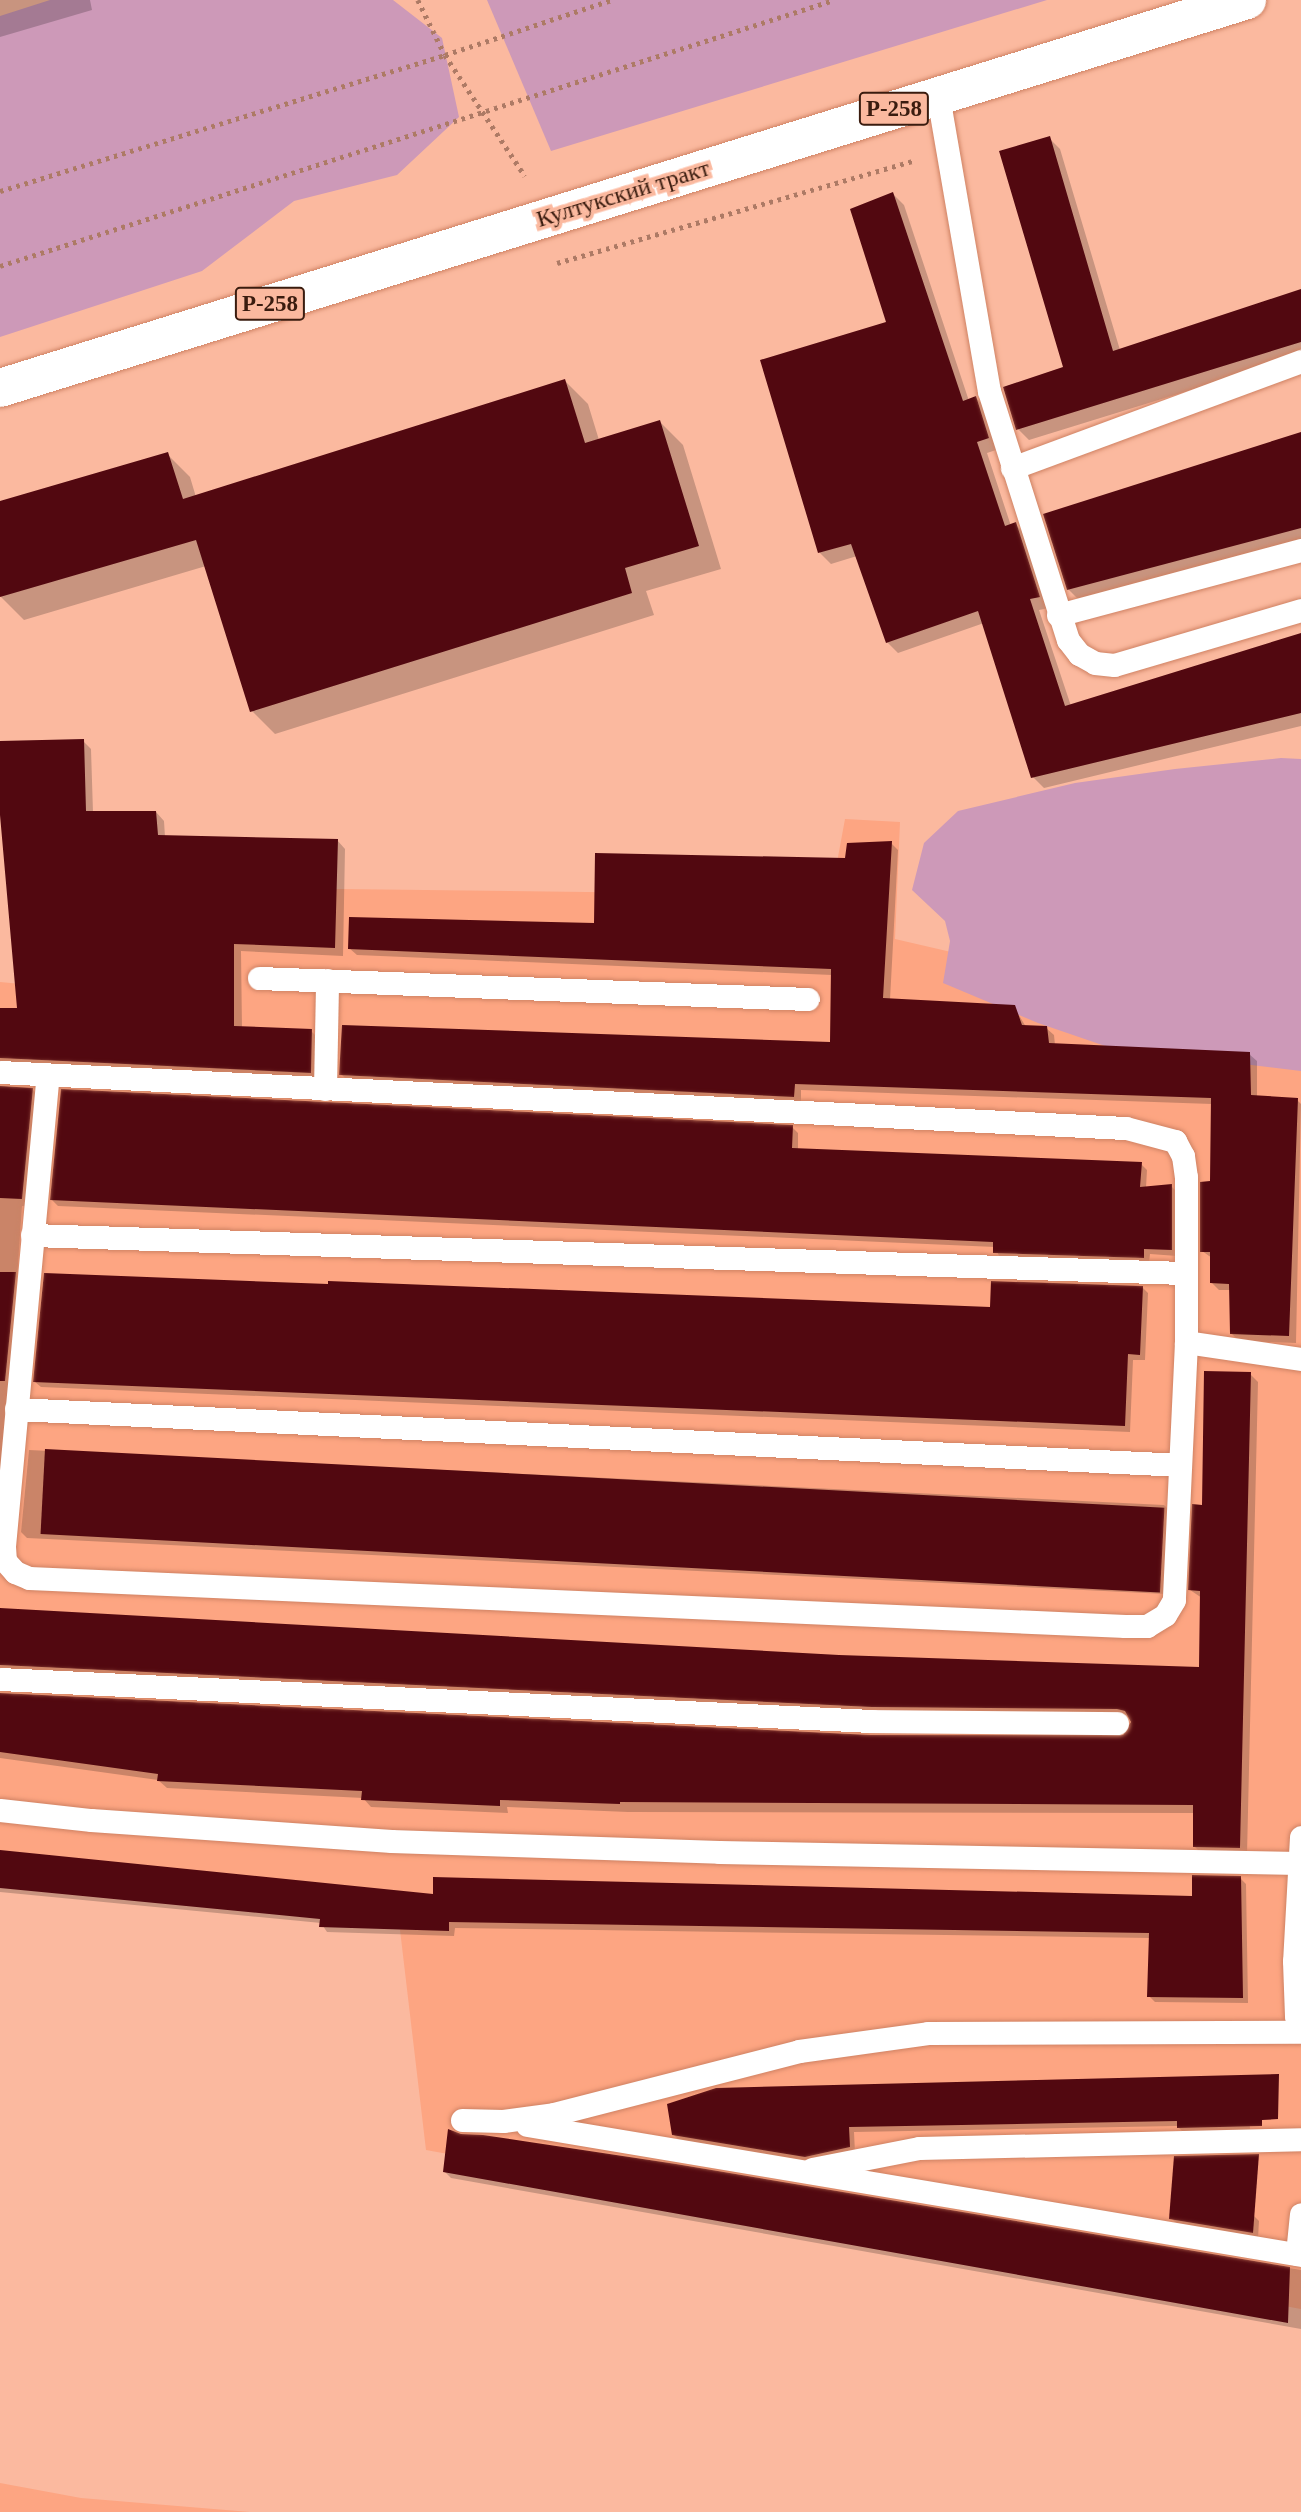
<!DOCTYPE html>
<html>
<head>
<meta charset="utf-8">
<style>
  body { margin:0 }
  #map { position:relative; width:1301px; height:2512px; overflow:hidden; background:#fbb99f; font-family:"Times New Roman",serif }
  div>[style] { position:absolute }
  .built>* { inset:0; background:#fda582 }
  .green>* { inset:0; background:#cd99b8 }
  .shadow>* { inset:0; background:#0003 }
  .building>* { inset:0; background:#520810; transform-origin:0 0 }
  .path>* { height:4.5px; margin-top:-2.25px; transform-origin:0; background:repeating-linear-gradient(90deg,#ad7a65 0 3.5px,transparent 0 8.5px) }
  .roads { filter:drop-shadow(0 0 2px #cf8263) drop-shadow(0 0 2px #cf8263) }
  .service>* { height:23px; margin:-11.5px; padding:0 11.5px; transform-origin:11.5px; border-radius:11.5px; background:#fff }
  .primary>* { height:38px; margin:-19px; padding:0 19px; transform-origin:19px; border-radius:19px; background:#fff }
  span { translate:-50% -50%; white-space:nowrap; text-align:center; line-height:1.15; -webkit-text-stroke:7px #fbb99f; paint-order:stroke }
  .shield-label span { padding:2px 5px; background:#fbb99f; border:2px solid; border-radius:5px; -webkit-text-stroke-width:0 }
  .shield-label { font-size:23px; color:#3a1c0f; font-weight:700 }
  .street-label { font-size:24px; color:#3a1c0f }
</style>
</head>
<body>
<div id="map">
  <div class="built">
    <div style="clip-path:polygon(845px 819px,900px 822px,895px 939px,1301px 1033px,1301px 2309px,426px 2150px,398px 1913px,0 1869px,0 982px,179px 999px,182px 887px,831px 895px)"></div>
    <div style="clip-path:polygon(0 2483px,81px 2498px,250px 2512px,0 2512px)"></div>
  </div>
  <div class="green">
    <div style="clip-path:polygon(50px 0,393px 0,442px 38px,459px 117px,397px 175px,294px 201px,202px 271px,0 337px,0 16px)"></div>
    <div style="clip-path:polygon(487px 0,1047px 0,551px 151px)"></div>
    <div style="clip-path:polygon(1281px 758px,1301px 759px,1301px 1071px,1111px 1048px,1038px 1023px,943px 983px,950px 941px,945px 921px,912px 890px,924px 843px,958px 811px,1075px 783px,1175px 769px)"></div>
  </div>
  <div class="shadow">
    <div style="clip-path:polygon(0 0,90px 0,92px 10px,0 37px)"></div>
    <div style="clip-path:polygon(1049px 138px,1060px 149px,1120px 350px,1301px 290px,1301px 356px,1029px 440px,1018px 429px,1066px 368px)"></div>
    <div style="clip-path:polygon(893px 194px,904px 205px,969px 401px,976px 398px,987px 409px,999px 449px,987px 453px,1011px 526px,1015px 524px,1026px 535px,1049px 608px,1039px 610px,1071px 706px,1301px 635px,1301px 726px,1044px 788px,1033px 777px,984px 623px,898px 653px,887px 642px,857px 556px,831px 564px,820px 553px,763px 361px,888px 323px)"></div>
    <div style="clip-path:polygon(565px 381px,588px 404px,599px 440px,660px 422px,683px 445px,721px 569px,646px 591px,654px 615px,275px 734px,252px 711px,206px 566px,24px 620px,1px 597px,0 503px,167px 454px,190px 477px,196px 497px)"></div>
    <div style="clip-path:polygon(1301px 434px,1301px 542px,1079px 600px,1068px 589px)"></div>
    <div style="clip-path:polygon(83px 741px,91px 749px,93px 812px,156px 812px,164px 821px,165px 837px,337px 840px,345px 849px,343px 956px,241px 951px,242px 1028px,311px 1031px,319px 1039px,319px 1081px,0 1071px,0 1009px,19px 1010px,0 804px,0 743px)"></div>
    <div style="clip-path:polygon(891px 843px,898px 850px,890px 1000px,1014px 1007px,1026px 1027px,1046px 1028px,1054px 1035px,1055px 1045px,1249px 1054px,1257px 1061px,1257px 1097px,1297px 1100px,1301px 1104px,1296px 1343px,1239px 1341px,1232px 1334px,1231px 1290px,1219px 1290px,1212px 1283px,1212px 1258px,1202px 1251px,1212px 1183px,1212px 1104px,801px 1090px,801px 1104px,348px 1081px,341px 1074px,831px 1044px,832px 975px,357px 955px,349px 948px,596px 925px,846px 860px)"></div>
    <div style="clip-path:polygon(0 1086px,32px 1089px,40px 1097px,30px 1206px,22px 1206px,0 1526px)"></div>
    <div style="clip-path:polygon(792px 1127px,798px 1133px,798px 1150px,1141px 1164px,1147px 1170px,1146px 1188px,1171px 1186px,1177px 1192px,1177px 1256px,1150px 1254px,1149px 1263px,1000px 1258px,995px 1247px,58px 1206px,52px 1200px)"></div>
    <div style="clip-path:polygon(329px 1286px,992px 1309px,1142px 1287px,1148px 1293px,1145px 1360px,1133px 1360px,1130px 1432px,41px 1387px,35px 1382px)"></div>
    <div style="clip-path:polygon(1250px 1374px,1258px 1382px,1247px 1855px,1202px 1854px,1194px 1846px,1195px 1813px,628px 1812px,507px 1807px,508px 1813px,371px 1807px,363px 1798px,167px 1788px,158px 1780px,0 1758px,0 1695px,871px 1737px,1126px 1736px,1133px 1724px,1127px 1716px,882px 1714px,0 1677px,0 1610px,838px 1656px,1201px 1669px,1202px 1598px,1190px 1590px,1204px 1507px)"></div>
    <div style="clip-path:polygon(29px 1450px,1164px 1505px,1170px 1511px,1166px 1594px,27px 1538px,21px 1532px)"></div>
    <div style="clip-path:polygon(0 1851px,434px 1896px,1194px 1898px,1240px 1878px,1246px 1884px,1248px 2003px,1155px 2002px,1149px 1996px,1150px 1938px,455px 1928px,454px 1936px,327px 1932px,321px 1923px,0 1892px)"></div>
    <div style="clip-path:polygon(1249px 2083px,1250px 2132px,1184px 2133px,1177px 2126px,854px 2132px,855px 2153px,812px 2163px,679px 2140px,673px 2134px)"></div>
    <div style="clip-path:polygon(461px 2136px,675px 2166px,1301px 2270px,1301px 2329px,451px 2178px,445px 2172px)"></div>
    <div style="clip-path:polygon(1253px 2215px,1259px 2221px,1258px 2238px,1177px 2224px,1171px 2218px)"></div>
  </div>
  <div class="building">
    <div style="clip-path:polygon(1050px 136px,1113px 351px,1301px 289px,1301px 342px,1016px 430px,1003px 387px,1063px 367px,999px 151px)"></div>
    <div style="clip-path:polygon(893px 192px,963px 401px,976px 396px,989px 438px,977px 442px,1005px 526px,1016px 522px,1040px 597px,1030px 599px,1065px 706px,1301px 633px,1301px 713px,1031px 778px,978px 611px,886px 643px,851px 544px,818px 553px,760px 360px,886px 322px,850px 209px)"></div>
    <div style="clip-path:polygon(565px 379px,585px 443px,660px 420px,699px 546px,625px 568px,632px 593px,250px 712px,196px 540px,0 597px,0 501px,168px 452px,183px 499px)"></div>
    <div style="clip-path:polygon(1301px 432px,1301px 528px,1067px 590px,1043px 514px)"></div>
    <div style="clip-path:polygon(84px 739px,86px 811px,156px 811px,158px 835px,338px 839px,335px 948px,234px 944px,234px 1026px,312px 1029px,311px 1073px,0 1058px,0 1008px,17px 1008px,0 815px,0 741px)"></div>
    <div style="clip-path:polygon(892px 841px,883px 998px,1015px 1005px,1022px 1025px,1047px 1026px,1049px 1043px,1250px 1052px,1251px 1095px,1298px 1098px,1289px 1336px,1230px 1334px,1229px 1284px,1210px 1283px,1210px 1252px,1200px 1252px,1200px 1182px,1210px 1181px,1211px 1098px,795px 1084px,794px 1097px,339px 1075px,342px 1025px,830px 1042px,831px 969px,348px 949px,349px 917px,594px 923px,595px 853px,845px 858px,847px 843px)"></div>
    <div style="clip-path:polygon(0 1086px,33px 1088px,22px 1199px,0 1198px)"></div>
    <div style="clip-path:polygon(61px 1089px,793px 1125px,792px 1148px,1142px 1162px,1140px 1187px,1172px 1184px,1172px 1250px,1144px 1249px,1144px 1258px,993px 1253px,993px 1242px,50px 1200px)"></div>
    <div style="clip-path:polygon(0 1272px,16px 1272px,5px 1381px,0 1381px)"></div>
    <div style="clip-path:polygon(44px 1273px,328px 1284px,328px 1281px,990px 1307px,991px 1281px,1143px 1286px,1140px 1355px,1128px 1354px,1125px 1426px,33px 1382px)"></div>
    <div style="clip-path:polygon(1204px 1371px,1251px 1372px,1240px 1848px,1193px 1847px,1193px 1805px,620px 1802px,620px 1804px,500px 1800px,500px 1806px,361px 1800px,362px 1791px,157px 1781px,158px 1774px,0 1752px,0 1693px,871px 1735px,1123px 1735px,1131px 1722px,1125px 1711px,1117px 1709px,872px 1707px,0 1665px,0 1608px,839px 1655px,1199px 1667px,1200px 1591px,1188px 1590px,1192px 1504px,1202px 1505px)"></div>
    <div style="left:45px;top:1449px;width:1121px;height:85px;rotate:3deg"></div>
    <div style="clip-path:polygon(0 1850px,433px 1894px,433px 1877px,1192px 1896px,1192px 1875px,1241px 1876px,1243px 1998px,1147px 1997px,1149px 1933px,449px 1922px,449px 1931px,319px 1927px,320px 1919px,0 1888px)"></div>
    <div style="clip-path:polygon(1279px 2074px,1278px 2119px,1262px 2120px,1262px 2126px,1177px 2128px,1177px 2121px,849px 2127px,850px 2147px,805px 2157px,672px 2135px,667px 2104px,716px 2088px)"></div>
    <div style="clip-path:polygon(448px 2129px,461px 2134px,483px 2135px,676px 2164px,1290px 2267px,1288px 2323px,443px 2172px)"></div>
    <div style="clip-path:polygon(1259px 2154px,1253px 2233px,1169px 2219px,1174px 2156px)"></div>
  </div>
  <div class="path">
    <div style="left:418px;top:0;width:61px;rotate:63.9deg"></div>
    <div style="left:445px;top:55px;width:145px;rotate:56.5deg"></div>
    <div style="left:0;top:191px;width:465px;rotate:-17deg"></div>
    <div style="left:445px;top:55px;width:175px;rotate:-18.3deg"></div>
    <div style="left:557px;top:263px;width:373px;rotate:-16deg"></div>
    <div style="left:0;top:266px;width:875px;rotate:-17.69deg"></div>
  </div>
  <div class="roads">
    <div class="service">
      <div style="left:938px;top:96px;width:299px;rotate:80.2deg"></div>
      <div style="left:989px;top:391px;width:261px;rotate:72.4deg"></div>
      <div style="left:1068px;top:640px;width:18px;rotate:52deg"></div>
      <div style="left:1079px;top:654px;width:18px;rotate:29deg"></div>
      <div style="left:1095px;top:663px;width:19px;rotate:6deg"></div>
      <div style="left:1114px;top:665px;width:195px;rotate:-16.4deg"></div>
      <div style="left:1012px;top:468px;width:308px;rotate:-20.3deg"></div>
      <div style="left:1058px;top:615px;width:252px;rotate:-15deg"></div>
      <div style="left:259px;top:978px;width:549px;rotate:2.19deg"></div>
      <div style="left:0;top:1072px;width:1127px;rotate:2.85deg"></div>
      <div style="left:1126px;top:1128px;width:51px;rotate:14.9deg"></div>
      <div style="left:1175px;top:1141px;width:17px;rotate:62deg"></div>
      <div style="left:1183px;top:1156px;width:21px;rotate:82deg"></div>
      <div style="left:1186px;top:1177px;width:165px;rotate:90deg"></div>
      <div style="left:1186px;top:1342px;width:258px;rotate:92.7deg"></div>
      <div style="left:1174px;top:1600px;width:17px;rotate:121deg"></div>
      <div style="left:1165px;top:1615px;width:21px;rotate:149deg"></div>
      <div style="left:1147px;top:1626px;width:22px;rotate:180deg"></div>
      <div style="left:1125px;top:1626px;width:1097px;rotate:-177.49deg"></div>
      <div style="left:29px;top:1578px;width:15px;rotate:-157deg"></div>
      <div style="left:15px;top:1572px;width:15px;rotate:-132deg"></div>
      <div style="left:5px;top:1561px;width:15px;rotate:-94deg"></div>
      <div style="left:4px;top:1546px;width:473px;rotate:-84.7deg"></div>
      <div style="left:325px;top:1089px;width:109px;rotate:-88.9deg"></div>
      <div style="left:32px;top:1235px;width:1154px;rotate:1.89deg"></div>
      <div style="left:1186px;top:1342px;width:116px;rotate:8.4deg"></div>
      <div style="left:16px;top:1409px;width:1165px;rotate:2.75deg"></div>
      <div style="left:0;top:1679px;width:873px;rotate:2.76deg"></div>
      <div style="left:872px;top:1721px;width:245px;rotate:0.5deg"></div>
      <div style="left:0;top:1810px;width:92px;rotate:6.3deg"></div>
      <div style="left:91px;top:1820px;width:301px;rotate:4deg"></div>
      <div style="left:391px;top:1841px;width:328px;rotate:1.9deg"></div>
      <div style="left:719px;top:1852px;width:580px;rotate:1.09deg"></div>
      <div style="left:1301px;top:1837px;width:124px;rotate:93.2deg"></div>
      <div style="left:1294px;top:1961px;width:55px;rotate:87.9deg"></div>
      <div style="left:1296px;top:2016px;width:15px;rotate:70deg"></div>
      <div style="left:462px;top:2120px;width:41px;rotate:1.4deg"></div>
      <div style="left:503px;top:2121px;width:51px;rotate:-7.8deg"></div>
      <div style="left:554px;top:2114px;width:253px;rotate:-14.4deg"></div>
      <div style="left:799px;top:2051px;width:130px;rotate:-7.9deg"></div>
      <div style="left:928px;top:2033px;width:373px;rotate:-0.2deg"></div>
      <div style="left:527px;top:2125px;width:785px;rotate:9.53deg"></div>
      <div style="left:812px;top:2169px;width:109px;rotate:-11.1deg"></div>
      <div style="left:919px;top:2148px;width:382px;rotate:-1.3deg"></div>
      <div style="left:1297px;top:2254px;width:40px;rotate:-84.3deg"></div>
    </div>
    <div class="primary">
      <div style="left:0;top:388px;width:1306px;rotate:-17.28deg"></div>
    </div>
  </div>
  <div class="shield-label">
    <span style="left:894px;top:109px">Р-258</span>
    <span style="left:270px;top:304px">Р-258</span>
  </div>
  <div class="street-label">
    <span style="left:623px;top:194px;rotate:-17deg">Култукский тракт</span>
  </div>
</div>
</body>
</html>
